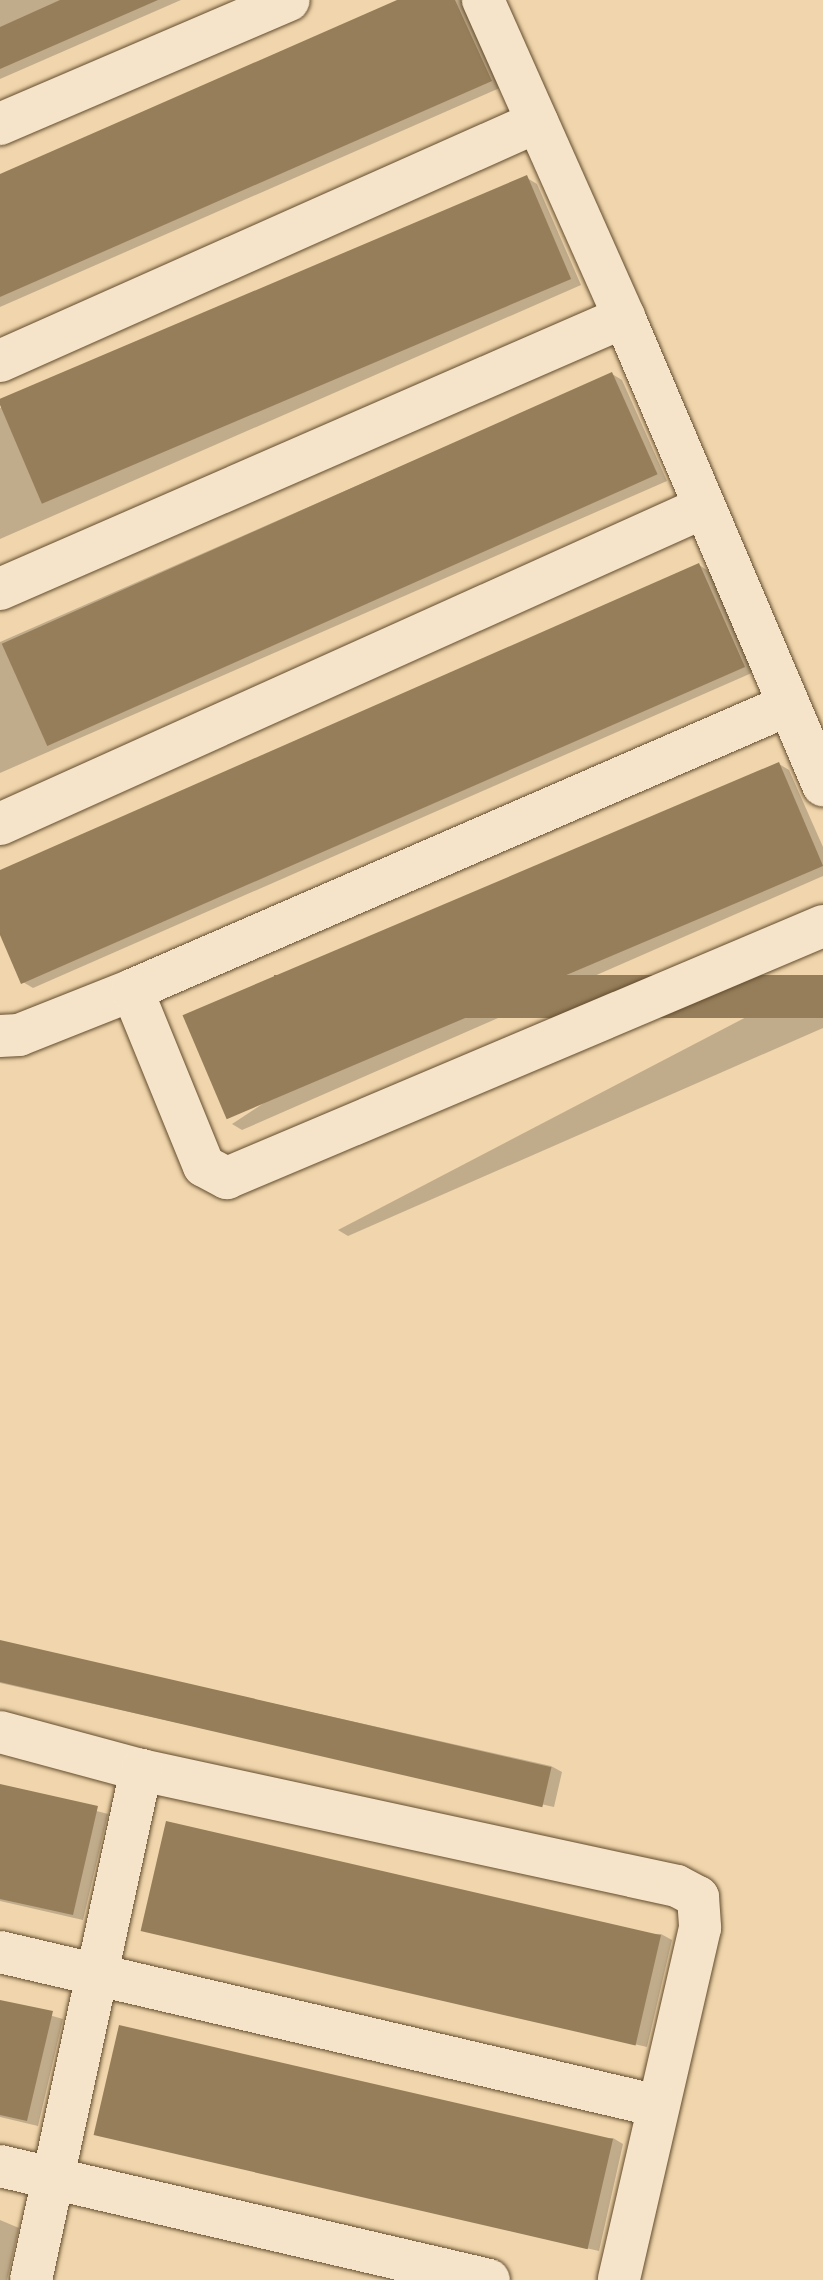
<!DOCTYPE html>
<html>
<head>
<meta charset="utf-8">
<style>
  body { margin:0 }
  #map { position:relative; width:823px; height:2280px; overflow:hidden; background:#f1d6ad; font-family:Vollkorn,serif }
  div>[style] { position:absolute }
  .shadow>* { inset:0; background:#0003 }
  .building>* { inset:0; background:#967e5b; transform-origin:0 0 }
  .roads { filter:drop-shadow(0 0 2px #634d2d) drop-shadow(0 0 2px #634d2d) }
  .minor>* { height:42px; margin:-21px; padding:0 21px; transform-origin:21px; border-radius:21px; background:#f6e4ca }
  span { translate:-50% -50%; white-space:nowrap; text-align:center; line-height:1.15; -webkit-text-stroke:6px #f6e4ca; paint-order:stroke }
</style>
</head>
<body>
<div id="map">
  <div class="shadow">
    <div style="clip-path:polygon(0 0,181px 0,0 79px)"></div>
    <div style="clip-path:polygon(402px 0,463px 0,502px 87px,0 307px,0 176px)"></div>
    <div style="clip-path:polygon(527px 178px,537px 184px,581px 285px,0 539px,0 408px)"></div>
    <div style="clip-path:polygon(612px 374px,622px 380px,667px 481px,0 773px,0 642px)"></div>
    <div style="clip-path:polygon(699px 565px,710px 572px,754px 672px,33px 988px,23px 982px,0 931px,0 872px)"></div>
    <div style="clip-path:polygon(779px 764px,789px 770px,823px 847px,823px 876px,242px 1130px,232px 1124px)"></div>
    <div style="clip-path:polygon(823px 977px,823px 1028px,348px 1236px,338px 1230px)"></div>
    <div style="clip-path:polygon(0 1642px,551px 1766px,562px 1772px,554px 1807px,0 1683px)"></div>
    <div style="clip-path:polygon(0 1786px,108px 1814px,83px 1920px,0 1901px)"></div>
    <div style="clip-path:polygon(143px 1930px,661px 1934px,672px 1940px,647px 2047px)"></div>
    <div style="clip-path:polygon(0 2001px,63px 2019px,38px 2126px,0 2117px)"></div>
    <div style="clip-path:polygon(95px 2134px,613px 2138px,623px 2144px,599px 2251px)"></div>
    <div style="clip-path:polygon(0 2220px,19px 2228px,7px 2280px,0 2280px)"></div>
  </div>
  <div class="building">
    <div style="clip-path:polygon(60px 0,158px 0,0 69px,0 27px)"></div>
    <div style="clip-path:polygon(397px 0,455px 0,492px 81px,0 297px,0 174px)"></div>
    <div style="left:527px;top:175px;width:113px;height:575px;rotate:67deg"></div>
    <div style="left:612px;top:372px;width:112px;height:668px;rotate:66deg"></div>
    <div style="clip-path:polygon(699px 563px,745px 667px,21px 984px,0 935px,0 870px)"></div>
    <div style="left:779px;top:762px;width:113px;height:648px;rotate:67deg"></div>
    <div style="left:823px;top:975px;width:43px;height:549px;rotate:90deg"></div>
    <div style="left:0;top:1640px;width:566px;height:41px;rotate:13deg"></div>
    <div style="clip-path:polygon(0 1784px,98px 1806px,73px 1915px,0 1899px)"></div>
    <div style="left:166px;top:1821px;width:508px;height:113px;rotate:13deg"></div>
    <div style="clip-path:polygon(0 2000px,53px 2011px,27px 2121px,0 2115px)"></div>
    <div style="left:119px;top:2025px;width:507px;height:113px;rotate:13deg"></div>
  </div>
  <div class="roads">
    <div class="minor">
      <div style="left:483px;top:0;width:347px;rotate:66deg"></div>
      <div style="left:624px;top:317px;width:509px;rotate:66.96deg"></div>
      <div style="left:0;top:124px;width:314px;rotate:-23.2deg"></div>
      <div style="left:0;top:361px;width:588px;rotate:-23.99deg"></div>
      <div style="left:0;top:589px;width:681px;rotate:-23.55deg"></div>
      <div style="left:0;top:824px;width:770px;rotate:-24.23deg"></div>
      <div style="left:132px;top:990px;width:190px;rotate:67.8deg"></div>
      <div style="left:204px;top:1166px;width:26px;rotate:28deg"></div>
      <div style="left:227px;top:1178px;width:647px;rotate:-22.92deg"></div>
      <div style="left:0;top:1036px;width:19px;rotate:-3deg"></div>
      <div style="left:19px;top:1035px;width:122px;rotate:-21.7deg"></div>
      <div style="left:132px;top:990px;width:715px;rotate:-23.48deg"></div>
      <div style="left:0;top:1732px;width:146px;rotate:15.1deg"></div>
      <div style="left:141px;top:1770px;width:548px;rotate:12.21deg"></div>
      <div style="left:677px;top:1886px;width:24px;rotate:28deg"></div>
      <div style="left:698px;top:1897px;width:31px;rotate:86deg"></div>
      <div style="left:700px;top:1928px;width:361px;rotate:103deg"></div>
      <div style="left:0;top:1952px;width:676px;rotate:13.17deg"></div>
      <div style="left:0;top:2166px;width:502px;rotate:13.12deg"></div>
      <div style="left:31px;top:2280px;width:522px;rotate:-77.83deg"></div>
    </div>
  </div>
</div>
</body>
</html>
